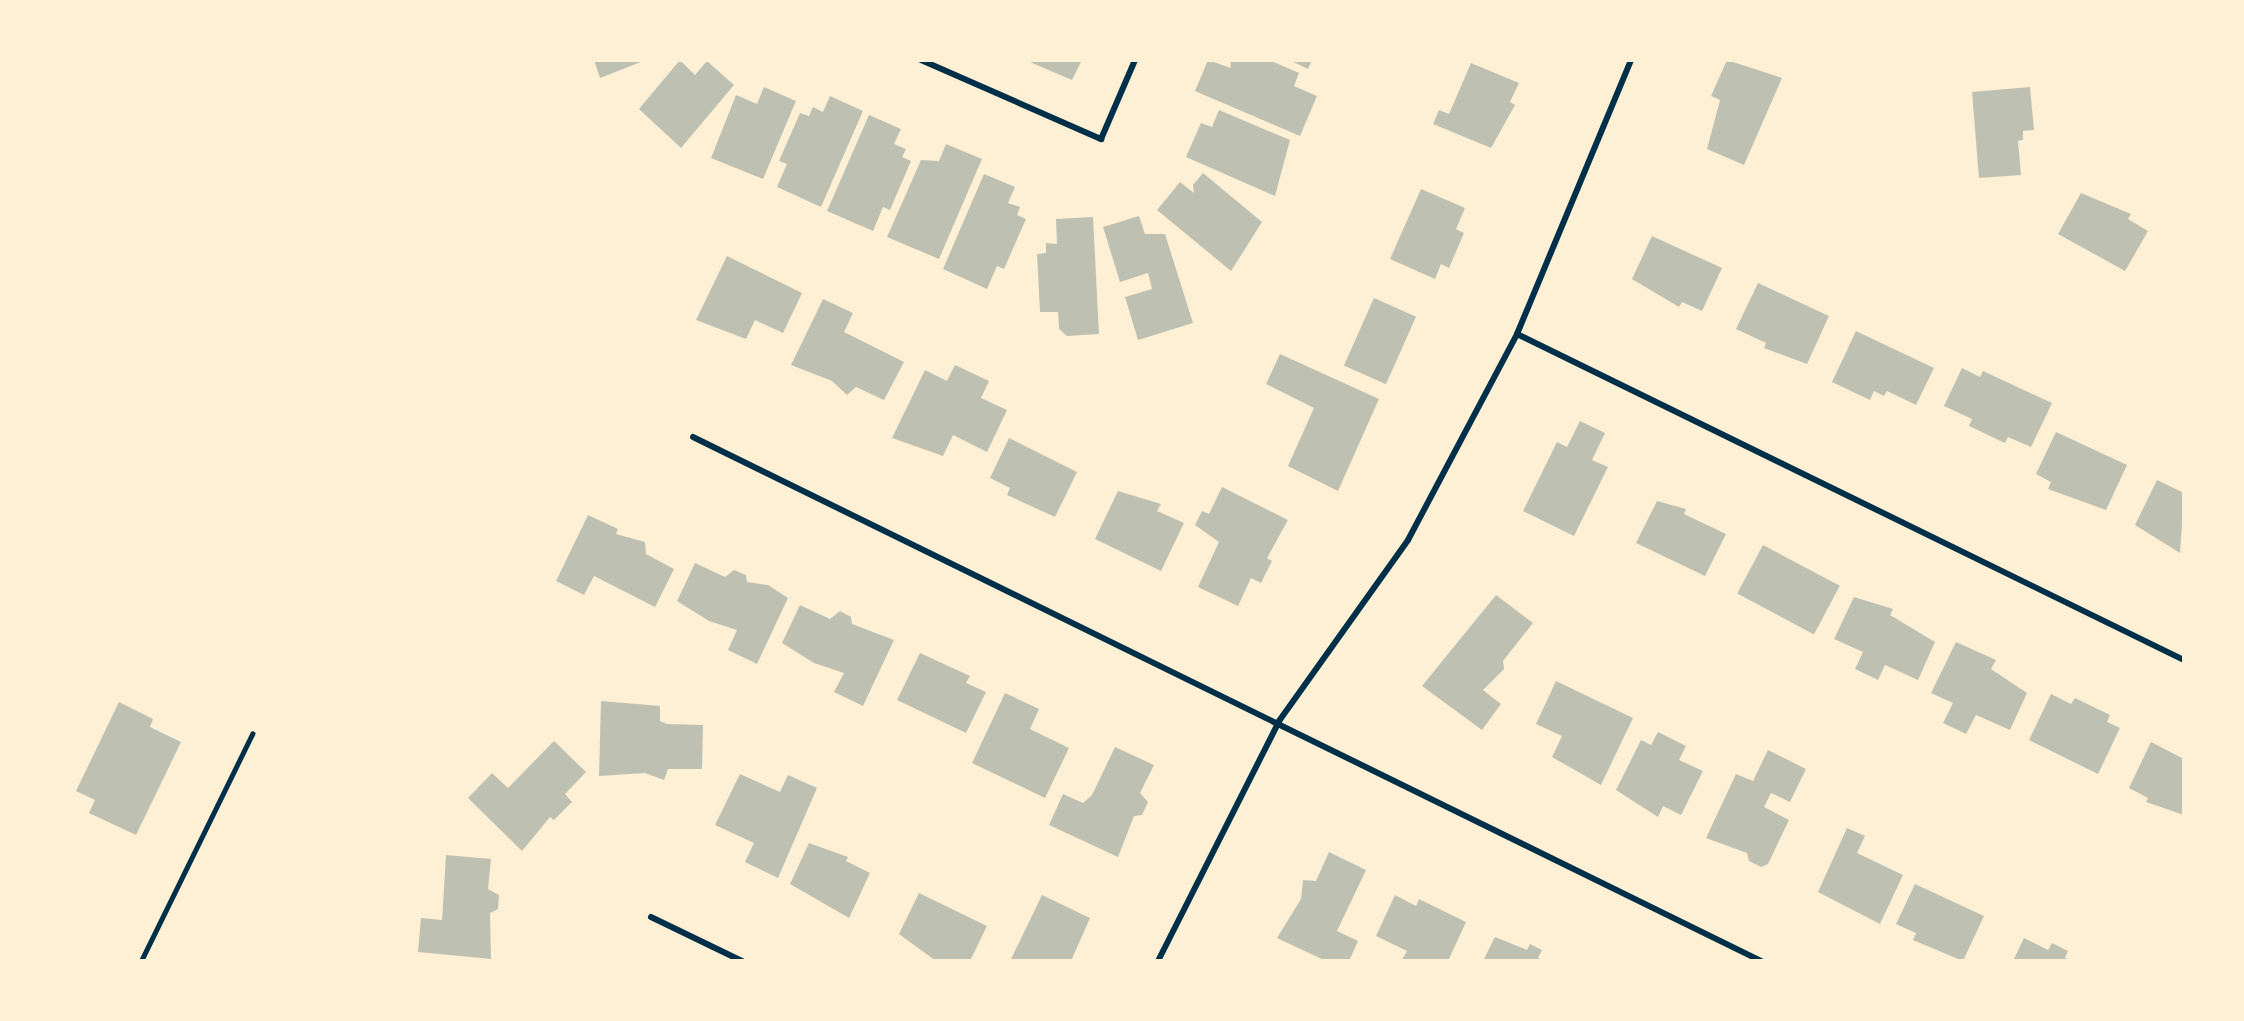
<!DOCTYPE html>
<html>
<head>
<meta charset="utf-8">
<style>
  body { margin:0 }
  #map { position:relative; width:2244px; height:1021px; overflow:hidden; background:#fdf0d5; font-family:Mulish,sans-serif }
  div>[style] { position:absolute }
  .building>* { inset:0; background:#bec0b2; transform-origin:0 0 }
  .service>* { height:4.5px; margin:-2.25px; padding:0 2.25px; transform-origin:2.25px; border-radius:2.25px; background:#003049 }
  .minor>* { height:6px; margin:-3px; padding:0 3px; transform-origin:3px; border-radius:3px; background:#003049 }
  span { translate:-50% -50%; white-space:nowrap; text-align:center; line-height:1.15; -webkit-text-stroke:4.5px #fdf0d5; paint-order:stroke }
  .frame { position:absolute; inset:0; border:62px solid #fdf0d5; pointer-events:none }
</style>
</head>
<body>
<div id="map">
  <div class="building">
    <div style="clip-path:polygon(594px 60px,646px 60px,600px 78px)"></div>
    <div style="clip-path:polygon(680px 60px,695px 75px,707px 61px,734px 85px,681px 148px,639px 109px)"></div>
    <div style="clip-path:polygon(1025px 60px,1082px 60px,1072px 80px)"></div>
    <div style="clip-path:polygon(1208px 60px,1231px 68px,1230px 60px,1269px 60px,1299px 73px,1294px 86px,1317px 96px,1300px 136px,1195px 91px)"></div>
    <div style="clip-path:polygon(1289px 60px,1312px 60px,1308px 69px)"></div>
    <div style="clip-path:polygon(1727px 60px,1782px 78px,1744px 165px,1707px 149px,1720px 100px,1711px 96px)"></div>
    <div style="clip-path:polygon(1471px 63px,1519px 83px,1510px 102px,1515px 105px,1491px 148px,1433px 124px,1439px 110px,1449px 114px)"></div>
    <div style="clip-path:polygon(764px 87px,796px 101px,763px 179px,711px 158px,736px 95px,757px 104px)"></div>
    <div style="clip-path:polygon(2030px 87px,2034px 130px,2023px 131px,2023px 140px,2018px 141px,2021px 175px,1979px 178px,1972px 92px)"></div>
    <div style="clip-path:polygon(830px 96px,863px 111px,821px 207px,777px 187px,787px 164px,779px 161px,800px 113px,809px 116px,813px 107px,823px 112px)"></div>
    <div style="clip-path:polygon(1219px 110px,1290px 140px,1275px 196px,1186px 157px,1201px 123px,1212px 127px)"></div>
    <div style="clip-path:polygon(869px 115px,901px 129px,894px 144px,906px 149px,902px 157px,911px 161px,890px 210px,883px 207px,873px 231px,827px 211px)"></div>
    <div style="clip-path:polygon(946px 144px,982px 159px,939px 259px,887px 237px,921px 160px,939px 161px)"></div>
    <div style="clip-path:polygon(1203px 173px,1262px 222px,1231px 271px,1157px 210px,1180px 182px,1194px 193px,1193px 185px)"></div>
    <div style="clip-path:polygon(984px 174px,1015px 187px,1008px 203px,1020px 207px,1017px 215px,1026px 219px,1004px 269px,997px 266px,987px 289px,943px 269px)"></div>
    <div style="clip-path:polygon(1421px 189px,1465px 208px,1456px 229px,1464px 233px,1449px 268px,1441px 264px,1435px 279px,1390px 259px)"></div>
    <div style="clip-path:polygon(2081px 193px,2131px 214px,2128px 219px,2148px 231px,2125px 271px,2058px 234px)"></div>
    <div style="clip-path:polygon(1139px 216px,1145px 234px,1165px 234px,1193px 323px,1138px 340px,1125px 297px,1152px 289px,1148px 273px,1120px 282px,1103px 227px)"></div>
    <div style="clip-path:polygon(1093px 217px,1099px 334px,1067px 336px,1059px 329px,1058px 312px,1040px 312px,1037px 254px,1046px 253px,1046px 243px,1057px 244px,1056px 219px)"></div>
    <div style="clip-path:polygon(1652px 236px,1722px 268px,1702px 311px,1682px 302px,1679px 307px,1632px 279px)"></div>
    <div style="clip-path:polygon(727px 256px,802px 293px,783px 333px,755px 320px,746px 339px,696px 320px)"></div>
    <div style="clip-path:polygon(1758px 283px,1829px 316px,1807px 364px,1764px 348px,1766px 343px,1736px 329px)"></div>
    <div style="left:1374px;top:298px;width:46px;height:74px;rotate:24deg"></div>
    <div style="clip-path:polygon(823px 299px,853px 313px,844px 332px,904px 362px,884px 400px,856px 387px,847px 395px,832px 381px,791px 365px)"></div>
    <div style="clip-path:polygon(1856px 331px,1934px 368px,1916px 405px,1887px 391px,1884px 396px,1874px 391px,1870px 400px,1832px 382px)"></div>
    <div style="clip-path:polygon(1280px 354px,1379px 399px,1338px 491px,1288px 466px,1314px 408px,1266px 384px)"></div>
    <div style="clip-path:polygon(955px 365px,989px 381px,981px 398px,1007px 410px,987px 452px,953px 435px,943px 456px,892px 438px,925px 370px,947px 381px)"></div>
    <div style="clip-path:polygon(1962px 368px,1980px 377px,1983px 371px,2052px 403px,2031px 447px,2008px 437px,2005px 443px,1969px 426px,1972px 419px,1944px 406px)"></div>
    <div style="clip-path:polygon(1580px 421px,1605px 433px,1592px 460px,1608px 467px,1574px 536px,1523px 511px,1557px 442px,1567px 447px)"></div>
    <div style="clip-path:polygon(2056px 432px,2127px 465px,2106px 510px,2048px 489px,2051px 482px,2036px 474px)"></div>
    <div style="clip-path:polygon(1009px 438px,1077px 472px,1055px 517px,1007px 495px,1010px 488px,990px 478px)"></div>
    <div style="clip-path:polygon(2157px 480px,2184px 493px,2180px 553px,2135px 525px)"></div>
    <div style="clip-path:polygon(1222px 487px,1288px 520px,1267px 558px,1272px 561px,1261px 583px,1251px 578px,1238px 606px,1198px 587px,1219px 542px,1195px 525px,1202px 511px,1209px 514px)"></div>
    <div style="clip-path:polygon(1118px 491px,1161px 504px,1157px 511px,1184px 523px,1161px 571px,1095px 539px)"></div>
    <div style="clip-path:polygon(1657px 501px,1686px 509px,1684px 514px,1726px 534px,1705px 576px,1636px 543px)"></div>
    <div style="clip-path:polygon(588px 515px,618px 529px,616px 534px,645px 542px,646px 554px,674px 569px,655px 607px,594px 576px,584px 595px,556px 581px)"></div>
    <div style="left:1763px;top:545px;width:87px;height:55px;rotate:28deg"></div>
    <div style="clip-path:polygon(695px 563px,725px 577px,734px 570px,746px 575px,747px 582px,768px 585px,788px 598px,757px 664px,728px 650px,737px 630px,709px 621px,677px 601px)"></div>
    <div style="clip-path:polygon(1496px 595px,1533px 623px,1503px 661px,1504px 669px,1483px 690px,1501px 704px,1482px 730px,1422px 686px)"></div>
    <div style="clip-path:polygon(1854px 597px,1893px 609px,1890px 615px,1935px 642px,1918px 680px,1885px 665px,1878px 680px,1855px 669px,1863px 652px,1834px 639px)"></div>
    <div style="clip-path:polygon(800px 605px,830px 619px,840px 611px,851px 617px,852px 624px,894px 640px,863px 706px,834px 692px,844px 673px,814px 663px,782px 643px)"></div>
    <div style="clip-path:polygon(1956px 642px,1996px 660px,1991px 669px,2027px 693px,2010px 730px,1976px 715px,1966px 734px,1943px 723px,1953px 703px,1931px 693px)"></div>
    <div style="clip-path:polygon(920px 653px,970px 676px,966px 683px,986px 692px,966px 733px,897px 700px)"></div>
    <div style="clip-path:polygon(1556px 681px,1633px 718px,1601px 785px,1552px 757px,1562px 736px,1536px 724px)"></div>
    <div style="clip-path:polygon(1005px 693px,1039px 709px,1030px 729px,1069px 748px,1045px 798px,972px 763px)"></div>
    <div style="clip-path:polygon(2051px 694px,2071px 704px,2075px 698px,2110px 715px,2107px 722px,2120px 728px,2098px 774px,2029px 740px)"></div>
    <div style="clip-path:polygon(601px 701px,660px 706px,660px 721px,667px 724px,703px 725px,702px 769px,668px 769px,664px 780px,645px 773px,599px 776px)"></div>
    <div style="clip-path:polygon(119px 702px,153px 719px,150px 727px,181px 742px,136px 835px,89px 813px,95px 800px,76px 791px)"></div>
    <div style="clip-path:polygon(1658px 732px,1686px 746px,1679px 760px,1703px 771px,1681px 815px,1663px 806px,1658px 817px,1616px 790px,1641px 740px,1651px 745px)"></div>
    <div style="clip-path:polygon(554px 741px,586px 772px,565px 794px,572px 802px,554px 820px,550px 817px,522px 851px,468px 798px,492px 773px,508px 788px)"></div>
    <div style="clip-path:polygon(2151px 742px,2184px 759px,2184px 815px,2146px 802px,2148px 798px,2129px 788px)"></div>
    <div style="clip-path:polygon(1115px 747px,1154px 765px,1140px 793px,1148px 802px,1142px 815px,1134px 816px,1118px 857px,1049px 825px,1063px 794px,1083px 803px,1092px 795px)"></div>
    <div style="clip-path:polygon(1768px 750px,1806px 769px,1790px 802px,1771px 793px,1764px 807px,1789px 820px,1768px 864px,1761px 867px,1749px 861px,1747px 853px,1706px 838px,1736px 774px,1753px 781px)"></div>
    <div style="clip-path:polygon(740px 774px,780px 792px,788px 775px,817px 788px,778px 878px,745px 862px,754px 843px,715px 825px)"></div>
    <div style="clip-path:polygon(1847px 828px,1865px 836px,1857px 853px,1903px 875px,1880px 924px,1818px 892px)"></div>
    <div style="clip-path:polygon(809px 843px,848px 857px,846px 861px,870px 873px,849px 918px,790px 884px)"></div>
    <div style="clip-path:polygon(1329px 852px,1366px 870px,1337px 931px,1358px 941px,1349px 961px,1326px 961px,1277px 938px,1301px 899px,1303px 880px,1316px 881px)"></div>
    <div style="clip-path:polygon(446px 855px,491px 859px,488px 889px,499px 895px,498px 909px,490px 913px,491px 959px,418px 952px,421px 918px,442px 920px)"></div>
    <div style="clip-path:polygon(1915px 884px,1984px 916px,1963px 961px,1913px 940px,1916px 933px,1896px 924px)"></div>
    <div style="clip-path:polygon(919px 893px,987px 926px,970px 961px,936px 961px,899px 934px)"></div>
    <div style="clip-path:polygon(1042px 895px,1090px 918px,1071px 961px,1010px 961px)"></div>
    <div style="clip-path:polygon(1395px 895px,1416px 906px,1419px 899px,1466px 922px,1448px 961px,1401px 961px,1407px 951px,1376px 936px)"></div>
    <div style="clip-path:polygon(1495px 937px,1527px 950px,1530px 944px,1542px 950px,1538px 958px,1545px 961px,1483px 961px)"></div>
    <div style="clip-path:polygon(2024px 938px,2048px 950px,2052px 943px,2068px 951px,2065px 958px,2071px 961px,2013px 961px)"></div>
  </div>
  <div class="service">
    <div style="left:141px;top:961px;width:253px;rotate:-63.9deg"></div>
  </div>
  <div class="minor">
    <div style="left:921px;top:60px;width:197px;rotate:23.7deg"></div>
    <div style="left:1101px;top:139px;width:86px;rotate:-66.7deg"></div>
    <div style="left:1517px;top:334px;width:742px;rotate:26.05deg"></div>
    <div style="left:693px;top:437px;width:1190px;rotate:26.13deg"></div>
    <div style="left:651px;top:917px;width:101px;rotate:25.8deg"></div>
    <div style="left:1158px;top:961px;width:269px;rotate:-63.2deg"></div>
    <div style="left:1279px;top:721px;width:222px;rotate:-54.5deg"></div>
    <div style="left:1408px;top:540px;width:233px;rotate:-62.1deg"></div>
    <div style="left:1517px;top:334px;width:297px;rotate:-67.4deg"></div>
  </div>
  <div class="frame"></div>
</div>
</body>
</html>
